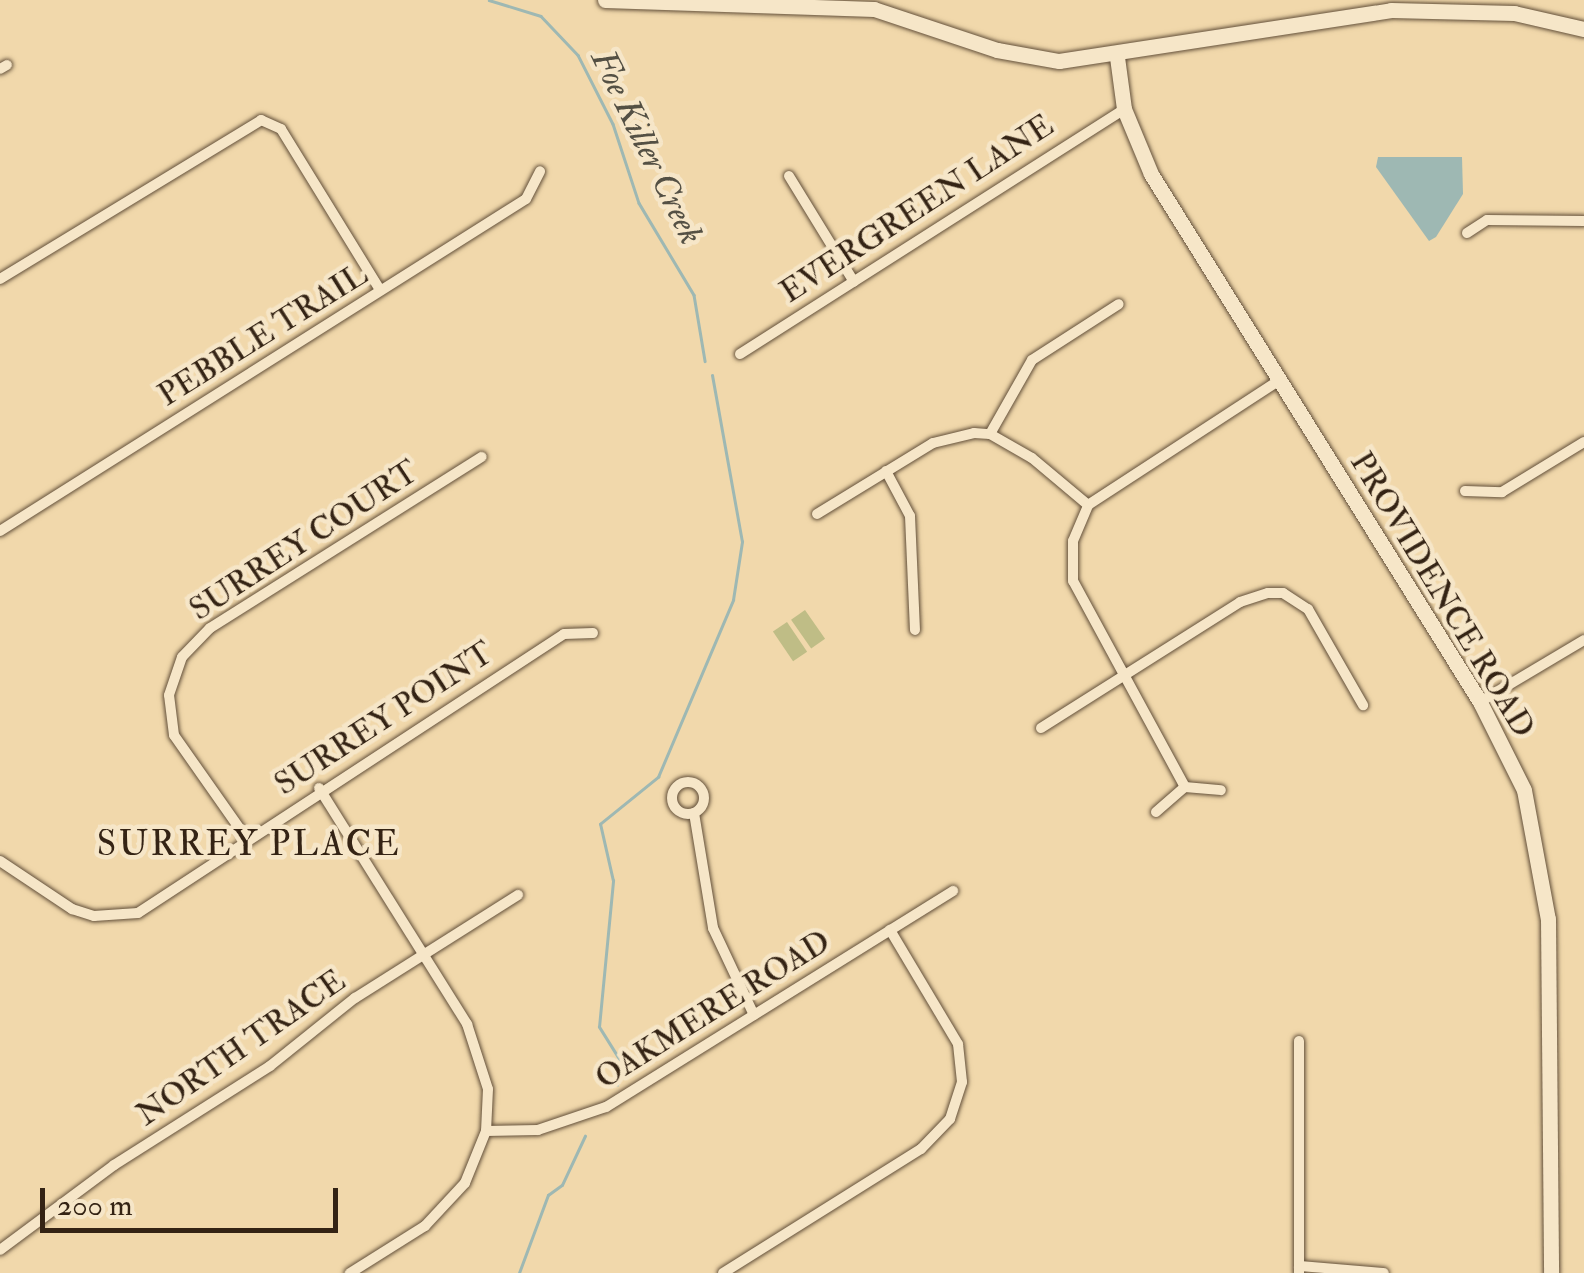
<!DOCTYPE html>
<html>
<head>
<meta charset="utf-8">
<style>
  body { margin:0 }
  #map { position:relative; width:1584px; height:1273px; overflow:hidden; background:#f1d8ab; font-family:"IM FELL Double Pica",serif }
  div>[style] { position:absolute }
  .green>* { inset:0; background:#bfbd86; transform-origin:0 0 }
  .water>* { inset:0; background:#9eb8b3 }
  .stream>* { height:2.5px; margin:-1.25px; padding:0 1.25px; transform-origin:1.25px; border-radius:1.25px; background:#9eb8b3 }
  .roads { filter:drop-shadow(0 0 2px #63503a) drop-shadow(0 0 2px #63503a) }
  .street>* { height:10px; margin:-5px; padding:0 5px; transform-origin:5px; border-radius:5px; background:#f6e6c8 }
  .street>.ring { margin:-5px; padding:0; box-sizing:content-box; background:none; border:10px solid #f6e6c8; border-radius:50% }
  .secondary>* { height:15px; margin:-7.5px; padding:0 7.5px; transform-origin:7.5px; border-radius:7.5px; background:#f6e6c8 }
  span { translate:-50% -50%; white-space:nowrap; text-align:center; line-height:1.15; -webkit-text-stroke:9px #f6e6c8; paint-order:stroke }
  .street-label { font-size:32px; color:#342314 }
  .water-label { font-size:35px; color:#545044; font-style:italic }
  .neighbourhood-label { font-size:35px; color:#342314; letter-spacing:2.5px }
  .scale { position:absolute; left:40px; top:1188px; width:298px; height:45px; box-sizing:border-box; border:5px solid #342314; border-top:0; padding-left:12px; font-size:30px; line-height:35px; white-space:nowrap; color:#342314; -webkit-text-stroke:8px #f6e6c8; paint-order:stroke }
</style>
</head>
<body>
<div id="map">
  <div class="green">
    <div style="left:805px;top:610px;width:35px;height:17px;rotate:55deg"></div>
    <div style="left:787px;top:622px;width:36px;height:17px;rotate:56deg"></div>
  </div>
  <div class="water">
    <div style="clip-path:polygon(1378px 157px,1462px 157px,1463px 194px,1436px 237px,1429px 241px,1376px 167px)"></div>
  </div>
  <div class="stream">
    <div style="left:489px;top:0;width:54px;rotate:17.1deg"></div>
    <div style="left:541px;top:16px;width:54px;rotate:46.5deg"></div>
    <div style="left:578px;top:55px;width:77px;rotate:63.1deg"></div>
    <div style="left:613px;top:124px;width:83px;rotate:71.8deg"></div>
    <div style="left:639px;top:203px;width:107px;rotate:59.1deg"></div>
    <div style="left:694px;top:295px;width:67px;rotate:80.5deg"></div>
    <div style="left:617px;top:1085px;width:19px;rotate:-69deg"></div>
    <div style="left:624px;top:1067px;width:47px;rotate:-122deg"></div>
    <div style="left:599px;top:1027px;width:147px;rotate:-84.5deg"></div>
    <div style="left:613px;top:881px;width:58px;rotate:-102.8deg"></div>
    <div style="left:600px;top:824px;width:75px;rotate:-39deg"></div>
    <div style="left:658px;top:777px;width:192px;rotate:-67deg"></div>
    <div style="left:733px;top:600px;width:59px;rotate:-81.2deg"></div>
    <div style="left:742px;top:542px;width:169px;rotate:-100.2deg"></div>
    <div style="left:519px;top:1273px;width:83px;rotate:-69.6deg"></div>
    <div style="left:548px;top:1195px;width:17px;rotate:-36deg"></div>
    <div style="left:562px;top:1185px;width:54px;rotate:-64.9deg"></div>
  </div>
  <div class="roads">
    <div class="street">
      <div style="left:0;top:69px;width:8px;rotate:-30deg"></div>
      <div style="left:789px;top:176px;width:124px;rotate:58.5deg"></div>
      <div style="left:1467px;top:233px;width:24px;rotate:-33deg"></div>
      <div style="left:1487px;top:220px;width:97px;rotate:0.6deg"></div>
      <div style="left:0;top:279px;width:306px;rotate:-31.3deg"></div>
      <div style="left:261px;top:120px;width:22px;rotate:24deg"></div>
      <div style="left:281px;top:129px;width:189px;rotate:58.4deg"></div>
      <div style="left:740px;top:354px;width:456px;rotate:-32.5deg"></div>
      <div style="left:990px;top:434px;width:85px;rotate:-60.4deg"></div>
      <div style="left:1032px;top:360px;width:103px;rotate:-32.8deg"></div>
      <div style="left:886px;top:471px;width:51px;rotate:61.9deg"></div>
      <div style="left:910px;top:516px;width:114px;rotate:87.5deg"></div>
      <div style="left:1465px;top:491px;width:37px;rotate:2deg"></div>
      <div style="left:1502px;top:492px;width:96px;rotate:-31.4deg"></div>
      <div style="left:817px;top:514px;width:136px;rotate:-31.5deg"></div>
      <div style="left:933px;top:443px;width:42px;rotate:-13.7deg"></div>
      <div style="left:974px;top:433px;width:16px;rotate:4deg"></div>
      <div style="left:990px;top:434px;width:48px;rotate:29.7deg"></div>
      <div style="left:1032px;top:458px;width:73px;rotate:40deg"></div>
      <div style="left:0;top:531px;width:622px;rotate:-32.26deg"></div>
      <div style="left:526px;top:199px;width:31px;rotate:-63deg"></div>
      <div style="left:1480px;top:702px;width:121px;rotate:-30.8deg"></div>
      <div style="left:1041px;top:728px;width:236px;rotate:-32.3deg"></div>
      <div style="left:1240px;top:602px;width:29px;rotate:-18deg"></div>
      <div style="left:1268px;top:593px;width:15px"></div>
      <div style="left:1283px;top:593px;width:30px;rotate:33deg"></div>
      <div style="left:1308px;top:609px;width:111px;rotate:60.2deg"></div>
      <div class="ring" style="left:672px;top:782px;width:22px;height:22px"></div>
      <div style="left:1185px;top:787px;width:234px;rotate:-118.5deg"></div>
      <div style="left:1073px;top:581px;width:40px;rotate:-90deg"></div>
      <div style="left:1073px;top:541px;width:39px;rotate:-67deg"></div>
      <div style="left:1088px;top:505px;width:227px;rotate:-33.1deg"></div>
      <div style="left:319px;top:788px;width:279px;rotate:57.9deg"></div>
      <div style="left:467px;top:1024px;width:68px;rotate:72.1deg"></div>
      <div style="left:488px;top:1089px;width:42px;rotate:92.7deg"></div>
      <div style="left:486px;top:1131px;width:56px;rotate:112deg"></div>
      <div style="left:465px;top:1183px;width:59px;rotate:132.9deg"></div>
      <div style="left:425px;top:1226px;width:89px;rotate:147.9deg"></div>
      <div style="left:1156px;top:812px;width:38px;rotate:-41deg"></div>
      <div style="left:1185px;top:787px;width:36px;rotate:5deg"></div>
      <div style="left:694px;top:813px;width:117px;rotate:80.6deg"></div>
      <div style="left:713px;top:928px;width:96px;rotate:64.8deg"></div>
      <div style="left:247px;top:839px;width:127px;rotate:-125.1deg"></div>
      <div style="left:174px;top:735px;width:40px;rotate:-97.1deg"></div>
      <div style="left:169px;top:695px;width:40px;rotate:-71.1deg"></div>
      <div style="left:182px;top:657px;width:40px;rotate:-46deg"></div>
      <div style="left:210px;top:628px;width:321px;rotate:-32.2deg"></div>
      <div style="left:0;top:861px;width:87px;rotate:33.7deg"></div>
      <div style="left:72px;top:909px;width:23px;rotate:18deg"></div>
      <div style="left:94px;top:916px;width:44px;rotate:-3.9deg"></div>
      <div style="left:138px;top:913px;width:509px;rotate:-33.22deg"></div>
      <div style="left:564px;top:634px;width:29px;rotate:-2deg"></div>
      <div style="left:486px;top:1131px;width:52px;rotate:-1.1deg"></div>
      <div style="left:538px;top:1130px;width:72px;rotate:-18.7deg"></div>
      <div style="left:606px;top:1107px;width:409px;rotate:-31.9deg"></div>
      <div style="left:0;top:1250px;width:142px;rotate:-36.7deg"></div>
      <div style="left:114px;top:1165px;width:185px;rotate:-32.4deg"></div>
      <div style="left:270px;top:1066px;width:109px;rotate:-38.7deg"></div>
      <div style="left:355px;top:998px;width:193px;rotate:-32.3deg"></div>
      <div style="left:1299px;top:1266px;width:85px;rotate:4.7deg"></div>
      <div style="left:723px;top:1273px;width:234px;rotate:-32.1deg"></div>
      <div style="left:921px;top:1149px;width:42px;rotate:-46deg"></div>
      <div style="left:950px;top:1119px;width:39px;rotate:-72deg"></div>
      <div style="left:962px;top:1082px;width:38px;rotate:-96deg"></div>
      <div style="left:958px;top:1044px;width:133px;rotate:-120.8deg"></div>
      <div style="left:1299px;top:1273px;width:232px;rotate:-90deg"></div>
    </div>
    <div class="secondary">
      <div style="left:605px;top:0;width:269px;rotate:1.9deg"></div>
      <div style="left:874px;top:9px;width:130px;rotate:18.4deg"></div>
      <div style="left:997px;top:50px;width:63px;rotate:10.1deg"></div>
      <div style="left:1059px;top:61px;width:336px;rotate:-8.7deg"></div>
      <div style="left:1391px;top:10px;width:123px;rotate:1.4deg"></div>
      <div style="left:1514px;top:13px;width:72px;rotate:12.9deg"></div>
      <div style="left:1117px;top:57px;width:52px;rotate:82.3deg"></div>
      <div style="left:1124px;top:109px;width:70px;rotate:67.4deg"></div>
      <div style="left:1151px;top:174px;width:622px;rotate:58.07deg"></div>
      <div style="left:1480px;top:702px;width:98px;rotate:63.4deg"></div>
      <div style="left:1524px;top:790px;width:131px;rotate:79.5deg"></div>
      <div style="left:1548px;top:919px;width:354px;rotate:89.5deg"></div>
    </div>
  </div>
  <div class="street-label">
    <span style="left:917px;top:209px;rotate:-33deg">EVERGREEN LANE</span>
    <span style="left:263px;top:335px;rotate:-32deg">PEBBLE TRAIL</span>
    <span style="left:304px;top:541px;rotate:-33deg">SURREY COURT</span>
    <span style="left:1442px;top:595px;rotate:59deg">PROVIDENCE ROAD</span>
    <span style="left:384px;top:719px;rotate:-33deg">SURREY POINT</span>
    <span style="left:713px;top:1010px;rotate:-32deg">OAKMERE ROAD</span>
    <span style="left:241px;top:1048px;rotate:-35deg">NORTH TRACE</span>
  </div>
  <div class="water-label">
    <span style="left:647px;top:147px;rotate:64deg">Foe Killer Creek</span>
  </div>
  <div class="neighbourhood-label">
    <span style="left:249px;top:844px">SURREY PLACE</span>
  </div>
  <div class="scale">200 m</div>
</div>
</body>
</html>
